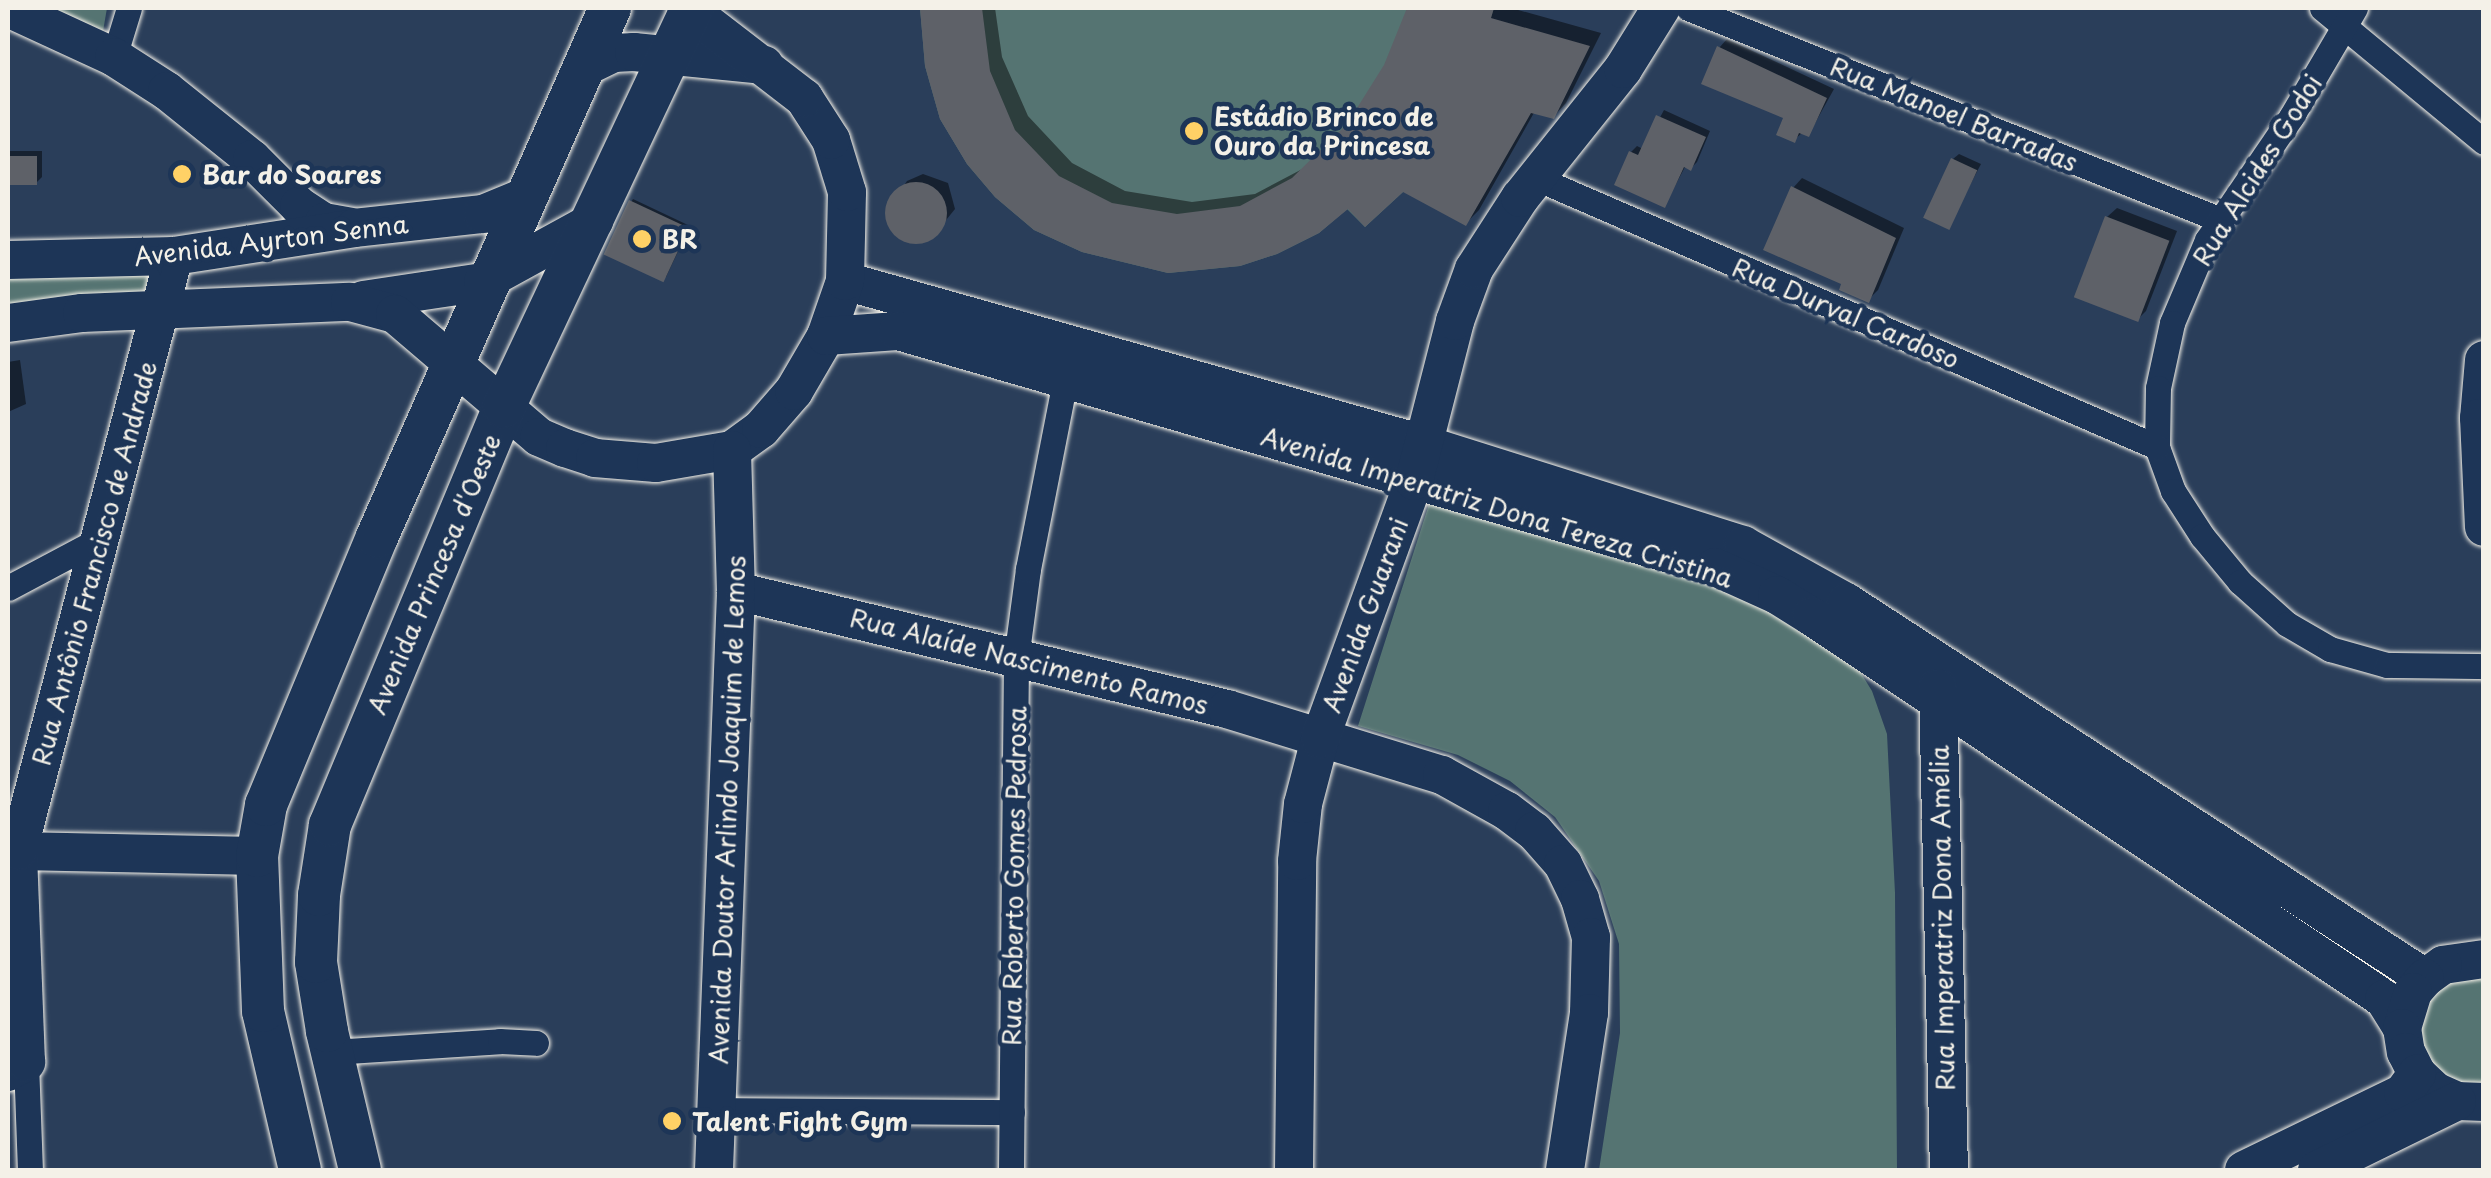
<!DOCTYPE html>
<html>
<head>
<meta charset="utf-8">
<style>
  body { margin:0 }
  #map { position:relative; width:2491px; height:1178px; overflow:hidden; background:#2a3e5a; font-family:"Playpen Sans",sans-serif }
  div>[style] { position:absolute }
  .green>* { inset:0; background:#557472 }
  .shadow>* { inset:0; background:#0007 }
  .building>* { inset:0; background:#5e6168; transform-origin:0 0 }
  .round { border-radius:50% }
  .roads { filter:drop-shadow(0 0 2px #f4f1e8) drop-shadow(0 0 2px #f4f1e8) }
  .street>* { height:25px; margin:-12.5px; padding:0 12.5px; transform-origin:12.5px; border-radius:12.5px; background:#1d3557 }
  .secondary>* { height:38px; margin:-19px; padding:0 19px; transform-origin:19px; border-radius:19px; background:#1d3557 }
  .primary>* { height:42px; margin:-21px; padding:0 21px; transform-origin:21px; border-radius:21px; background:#1d3557 }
  .dots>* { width:28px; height:28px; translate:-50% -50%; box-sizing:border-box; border:5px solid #1d3557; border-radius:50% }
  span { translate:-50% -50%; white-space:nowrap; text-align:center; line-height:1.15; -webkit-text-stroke:9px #1d3557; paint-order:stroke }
  .street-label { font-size:25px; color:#f4f1e8 }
  .poi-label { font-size:25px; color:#f4f1e8; font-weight:700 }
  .left { translate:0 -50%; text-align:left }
  .frame { position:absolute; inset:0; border:10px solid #f4f1e8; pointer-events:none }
</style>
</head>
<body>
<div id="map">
  <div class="green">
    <div style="clip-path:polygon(37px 8px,107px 8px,102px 37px)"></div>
    <div style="clip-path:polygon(920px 8px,1494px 8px,1488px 27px,1403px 192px,1365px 227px,1347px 209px,1319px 233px,1277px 254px,1240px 266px,1168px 273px,1082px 252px,1034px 230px,995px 197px,967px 164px,940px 119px,925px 66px)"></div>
    <div style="clip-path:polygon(146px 270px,155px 278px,150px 293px,8px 313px,8px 274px)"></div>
    <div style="clip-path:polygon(1430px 501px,1722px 584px,1851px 657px,1872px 691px,1887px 734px,1895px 893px,1897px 1170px,1599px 1170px,1620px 1033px,1619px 944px,1599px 881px,1555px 817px,1510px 781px,1458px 755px,1358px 726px)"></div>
    <div style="clip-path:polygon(2483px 967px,2483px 1093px,2424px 1069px,2413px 1014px,2420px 997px)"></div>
  </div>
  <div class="shadow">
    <div style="clip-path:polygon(923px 8px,995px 8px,1002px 57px,1028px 116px,1072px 163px,1125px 191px,1192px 202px,1255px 194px,1308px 166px,1349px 126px,1387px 67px,1410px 8px,1511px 8px,1601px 33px,1566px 103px,1553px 117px,1535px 111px,1479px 210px,1466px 223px,1403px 189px,1348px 205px,1318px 231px,997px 195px,922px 27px)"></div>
    <div style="clip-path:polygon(1727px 39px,1834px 89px,1809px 134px,1803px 132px,1794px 140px,1787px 117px,1719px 48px)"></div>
    <div style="clip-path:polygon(1664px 110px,1710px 131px,1697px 162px,1691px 168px,1686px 165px,1665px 205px,1631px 152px,1637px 146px,1643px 149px)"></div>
    <div style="clip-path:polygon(8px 151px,42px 151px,42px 177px,36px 183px,8px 184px)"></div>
    <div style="clip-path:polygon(1959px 154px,1981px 164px,1948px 227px,1953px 159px)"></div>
    <div style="clip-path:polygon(923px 174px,948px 183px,955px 209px,934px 235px,916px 241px,898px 235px,888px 209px,907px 181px)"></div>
    <div style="clip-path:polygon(1802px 178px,1904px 228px,1878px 290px,1868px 300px,1844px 283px,1793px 188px)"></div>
    <div style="clip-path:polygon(633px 199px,690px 226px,666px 277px,631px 202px)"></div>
    <div style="clip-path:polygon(2117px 208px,2177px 231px,2146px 311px,2137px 320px,2107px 217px)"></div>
    <div style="clip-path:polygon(20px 360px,26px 404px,8px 412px,8px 362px)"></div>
  </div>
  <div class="building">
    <div style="clip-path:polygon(920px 8px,982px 8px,990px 71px,1015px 130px,1059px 176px,1112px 203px,1177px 214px,1240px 206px,1292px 178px,1347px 124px,1384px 65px,1407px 8px,1494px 8px,1491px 18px,1590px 46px,1554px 119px,1531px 113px,1466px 226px,1403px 192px,1365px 227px,1348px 209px,1319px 233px,1277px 254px,1240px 266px,1168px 273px,1082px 252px,1034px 230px,995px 197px,967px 164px,940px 119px,925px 66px)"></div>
    <div style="clip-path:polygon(1717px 46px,1827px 98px,1809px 137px,1799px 133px,1795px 143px,1776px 135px,1783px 118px,1701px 84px)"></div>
    <div style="clip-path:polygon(1656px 115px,1706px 137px,1691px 171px,1684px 167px,1665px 208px,1614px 185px,1629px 151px,1638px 155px)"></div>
    <div style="left:8px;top:156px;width:29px;height:29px"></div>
    <div style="left:1951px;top:158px;width:29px;height:66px;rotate:25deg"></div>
    <div class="round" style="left:885px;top:182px;width:62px;height:62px"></div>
    <div style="clip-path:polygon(1791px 186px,1896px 238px,1869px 303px,1839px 290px,1841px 284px,1763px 250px)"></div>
    <div style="left:629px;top:200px;width:66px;height:60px;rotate:25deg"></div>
    <div style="left:2105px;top:216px;width:69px;height:87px;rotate:21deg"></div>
  </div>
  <div class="roads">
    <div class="street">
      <div style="left:1688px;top:8px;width:574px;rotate:21.69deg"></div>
      <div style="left:2322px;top:8px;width:210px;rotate:39.6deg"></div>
      <div style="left:2355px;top:8px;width:126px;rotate:120.4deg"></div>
      <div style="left:2291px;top:117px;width:149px;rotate:124.3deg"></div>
      <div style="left:2207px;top:240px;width:90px;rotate:112.9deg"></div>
      <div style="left:2172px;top:323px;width:66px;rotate:102.2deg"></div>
      <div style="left:2158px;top:388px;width:59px;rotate:91deg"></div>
      <div style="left:2157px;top:447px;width:47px;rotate:70deg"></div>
      <div style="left:2173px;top:491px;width:54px;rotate:57.2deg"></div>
      <div style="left:2202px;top:536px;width:60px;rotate:50.4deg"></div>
      <div style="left:2240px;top:582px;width:63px;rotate:41.8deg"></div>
      <div style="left:2287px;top:624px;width:50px;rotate:30.2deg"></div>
      <div style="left:2330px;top:649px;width:59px;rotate:15.7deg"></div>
      <div style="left:2387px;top:665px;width:97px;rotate:0.6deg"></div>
      <div style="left:114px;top:57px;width:51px;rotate:-73deg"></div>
      <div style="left:1536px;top:178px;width:677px;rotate:23.42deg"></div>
      <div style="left:8px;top:588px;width:104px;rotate:-28deg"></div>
      <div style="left:332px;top:1052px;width:168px;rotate:-3.7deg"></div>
      <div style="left:500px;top:1041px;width:36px;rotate:3deg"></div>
      <div style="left:26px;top:1062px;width:108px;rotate:87.9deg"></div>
      <div style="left:718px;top:1110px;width:294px;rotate:0.4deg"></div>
      <div style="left:1011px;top:1170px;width:511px;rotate:-89.44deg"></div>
      <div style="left:1016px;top:659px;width:91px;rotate:-82.4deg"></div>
      <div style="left:1028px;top:569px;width:208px;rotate:-78.9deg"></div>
    </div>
    <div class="secondary">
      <div style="left:8px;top:8px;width:117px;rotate:24.8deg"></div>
      <div style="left:114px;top:57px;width:63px;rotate:32.7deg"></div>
      <div style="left:167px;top:91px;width:109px;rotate:38.7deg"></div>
      <div style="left:252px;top:159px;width:66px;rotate:45deg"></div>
      <div style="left:299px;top:206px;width:30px;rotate:33deg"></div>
      <div style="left:324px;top:222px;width:27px;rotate:10deg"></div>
      <div style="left:585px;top:67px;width:32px;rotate:-26deg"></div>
      <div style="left:614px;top:53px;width:20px;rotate:-3deg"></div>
      <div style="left:634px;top:52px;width:131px;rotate:5.7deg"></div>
      <div style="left:8px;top:260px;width:166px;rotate:-1.4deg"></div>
      <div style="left:174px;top:256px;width:182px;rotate:-8.8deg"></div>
      <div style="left:354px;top:228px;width:130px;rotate:-6.2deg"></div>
      <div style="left:483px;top:214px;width:50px;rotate:-22.4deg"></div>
      <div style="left:845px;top:281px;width:601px;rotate:15.75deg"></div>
      <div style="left:1423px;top:444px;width:336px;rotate:17.5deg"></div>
      <div style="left:1743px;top:545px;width:118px;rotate:29deg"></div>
      <div style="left:1846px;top:602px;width:690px;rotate:33deg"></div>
      <div style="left:363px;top:300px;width:121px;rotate:-8.5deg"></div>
      <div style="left:483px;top:282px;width:127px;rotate:-28.8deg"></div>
      <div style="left:8px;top:323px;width:75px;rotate:-7.7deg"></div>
      <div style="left:82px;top:313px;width:268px;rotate:-2.4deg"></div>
      <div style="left:350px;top:302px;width:47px;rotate:14.9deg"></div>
      <div style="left:395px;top:314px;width:189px;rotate:40.5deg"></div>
      <div style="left:539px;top:437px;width:28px;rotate:23deg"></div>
      <div style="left:565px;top:448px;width:32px;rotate:18deg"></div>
      <div style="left:595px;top:458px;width:61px;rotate:4.7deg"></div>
      <div style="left:656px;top:463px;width:77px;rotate:-9.7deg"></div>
      <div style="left:732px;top:450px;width:36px;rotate:-36deg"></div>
      <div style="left:761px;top:429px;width:50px;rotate:-49deg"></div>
      <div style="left:794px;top:391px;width:64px;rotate:-59.8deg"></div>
      <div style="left:826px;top:336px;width:58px;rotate:-70.9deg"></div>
      <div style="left:845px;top:281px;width:89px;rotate:-88.7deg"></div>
      <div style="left:847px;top:192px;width:54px;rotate:-107.1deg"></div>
      <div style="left:831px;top:140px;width:50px;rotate:-122.7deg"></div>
      <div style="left:804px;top:98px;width:148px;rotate:-142.4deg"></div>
      <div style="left:826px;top:336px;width:72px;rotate:-4deg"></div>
      <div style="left:898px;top:331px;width:850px;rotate:16.11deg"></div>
      <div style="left:1715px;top:567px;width:68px;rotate:24.3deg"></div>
      <div style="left:1777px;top:595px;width:40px;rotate:32deg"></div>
      <div style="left:1811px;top:616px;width:689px;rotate:33.76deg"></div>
      <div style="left:2384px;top:999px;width:34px;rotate:58deg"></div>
      <div style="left:2484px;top:360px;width:58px;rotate:94.9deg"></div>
      <div style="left:2479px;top:418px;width:109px;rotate:87.4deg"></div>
      <div style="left:736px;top:591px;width:505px;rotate:13.51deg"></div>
      <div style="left:1227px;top:709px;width:225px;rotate:17.1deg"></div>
      <div style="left:1442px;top:775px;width:74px;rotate:29deg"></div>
      <div style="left:1507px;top:811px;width:34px;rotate:37deg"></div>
      <div style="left:1534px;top:831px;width:44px;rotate:48.7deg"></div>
      <div style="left:1563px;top:864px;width:39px;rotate:64deg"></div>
      <div style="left:1580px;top:899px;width:40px;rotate:74deg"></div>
      <div style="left:1591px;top:937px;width:76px;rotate:91.5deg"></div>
      <div style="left:1589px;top:1013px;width:159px;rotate:98.7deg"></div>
      <div style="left:1938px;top:688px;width:482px;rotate:88.7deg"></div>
      <div style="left:8px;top:857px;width:12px;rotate:-31deg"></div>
      <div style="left:18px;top:851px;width:239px;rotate:1.2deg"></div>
      <div style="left:2484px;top:959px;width:41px;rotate:171.7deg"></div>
      <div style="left:2443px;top:965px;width:22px;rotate:144deg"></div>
      <div style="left:2425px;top:978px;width:18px;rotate:131deg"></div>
      <div style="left:2413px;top:992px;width:38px;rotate:107deg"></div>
      <div style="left:2402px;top:1028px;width:24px;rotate:81deg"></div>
      <div style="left:2406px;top:1052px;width:25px;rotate:63deg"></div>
      <div style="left:2417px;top:1074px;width:25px;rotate:43deg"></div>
      <div style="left:2435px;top:1091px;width:24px;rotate:24deg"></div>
      <div style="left:2457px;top:1101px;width:27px;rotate:2deg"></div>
      <div style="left:8px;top:1072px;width:21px;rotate:-29deg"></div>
      <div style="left:26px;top:1062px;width:211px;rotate:-92.2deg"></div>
      <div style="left:18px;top:851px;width:615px;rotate:-75.31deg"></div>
      <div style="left:714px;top:1170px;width:577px;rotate:-87.82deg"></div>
      <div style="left:736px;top:593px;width:143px;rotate:-91.6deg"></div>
      <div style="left:1294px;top:1170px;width:309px;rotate:-89.4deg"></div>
      <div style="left:1297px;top:861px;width:57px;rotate:-84deg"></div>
      <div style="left:1303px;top:804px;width:67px;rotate:-75.3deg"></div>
      <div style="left:1320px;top:739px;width:275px;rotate:-70deg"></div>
      <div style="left:1414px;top:481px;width:165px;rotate:-75.6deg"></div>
      <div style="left:1455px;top:321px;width:55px;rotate:-69.9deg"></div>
      <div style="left:1474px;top:269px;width:85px;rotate:-57.1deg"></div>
      <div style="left:1520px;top:198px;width:165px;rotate:-51.4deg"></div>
      <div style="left:1623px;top:69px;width:72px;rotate:-58.1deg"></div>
      <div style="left:2244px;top:1170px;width:177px;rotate:-25.8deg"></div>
      <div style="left:2403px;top:1093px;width:24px;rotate:-54deg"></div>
      <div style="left:2317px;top:1170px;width:156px;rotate:-26.2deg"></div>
    </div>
    <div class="primary">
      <div style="left:300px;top:1170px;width:163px;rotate:-103.1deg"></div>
      <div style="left:263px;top:1011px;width:155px;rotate:-92.2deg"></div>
      <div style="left:257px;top:856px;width:52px;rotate:-80deg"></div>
      <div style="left:266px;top:805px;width:290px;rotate:-67.5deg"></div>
      <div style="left:377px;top:537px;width:578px;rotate:-66.23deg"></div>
      <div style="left:360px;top:1170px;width:143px;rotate:-103.4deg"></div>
      <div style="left:327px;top:1031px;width:70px;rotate:-99.1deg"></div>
      <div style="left:316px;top:962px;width:67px;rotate:-87.4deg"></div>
      <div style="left:319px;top:895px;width:71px;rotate:-81.1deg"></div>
      <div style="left:330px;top:825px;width:453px;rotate:-67.4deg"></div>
      <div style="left:504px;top:407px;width:441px;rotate:-64.8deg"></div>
    </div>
  </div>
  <div class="dots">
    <div style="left:1194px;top:131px;background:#ffd166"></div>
    <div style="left:182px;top:174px;background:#ffd166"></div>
    <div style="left:642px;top:239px;background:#ffd166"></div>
    <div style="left:672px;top:1121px;background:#ffd166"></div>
  </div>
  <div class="street-label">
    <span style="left:1954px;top:114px;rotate:22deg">Rua Manoel Barradas</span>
    <span style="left:2257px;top:170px;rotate:-58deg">Rua Alcides Godoi</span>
    <span style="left:271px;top:240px;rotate:-7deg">Avenida Ayrton Senna</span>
    <span style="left:1846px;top:313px;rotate:23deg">Rua Durval Cardoso</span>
    <span style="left:1497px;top:507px;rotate:17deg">Avenida Imperatriz Dona Tereza Cristina</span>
    <span style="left:94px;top:563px;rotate:-75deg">Rua Antônio Francisco de Andrade</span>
    <span style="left:434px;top:574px;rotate:-67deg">Avenida Princesa d'Oeste</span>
    <span style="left:1365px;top:615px;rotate:-70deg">Avenida Guarani</span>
    <span style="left:1029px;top:661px;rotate:14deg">Rua Alaíde Nascimento Ramos</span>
    <span style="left:727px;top:810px;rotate:-88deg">Avenida Doutor Arlindo Joaquim de Lemos</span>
    <span style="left:1014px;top:876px;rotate:-89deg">Rua Roberto Gomes Pedrosa</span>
    <span style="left:1942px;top:918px;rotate:-91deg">Rua Imperatriz Dona Amélia</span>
  </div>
  <div class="poi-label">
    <span class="left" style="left:1214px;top:131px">Estádio Brinco de<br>Ouro da Princesa</span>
    <span class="left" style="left:202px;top:174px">Bar do Soares</span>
    <span class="left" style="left:662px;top:239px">BR</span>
    <span class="left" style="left:692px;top:1121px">Talent Fight Gym</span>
  </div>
  <div class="frame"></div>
</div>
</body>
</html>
